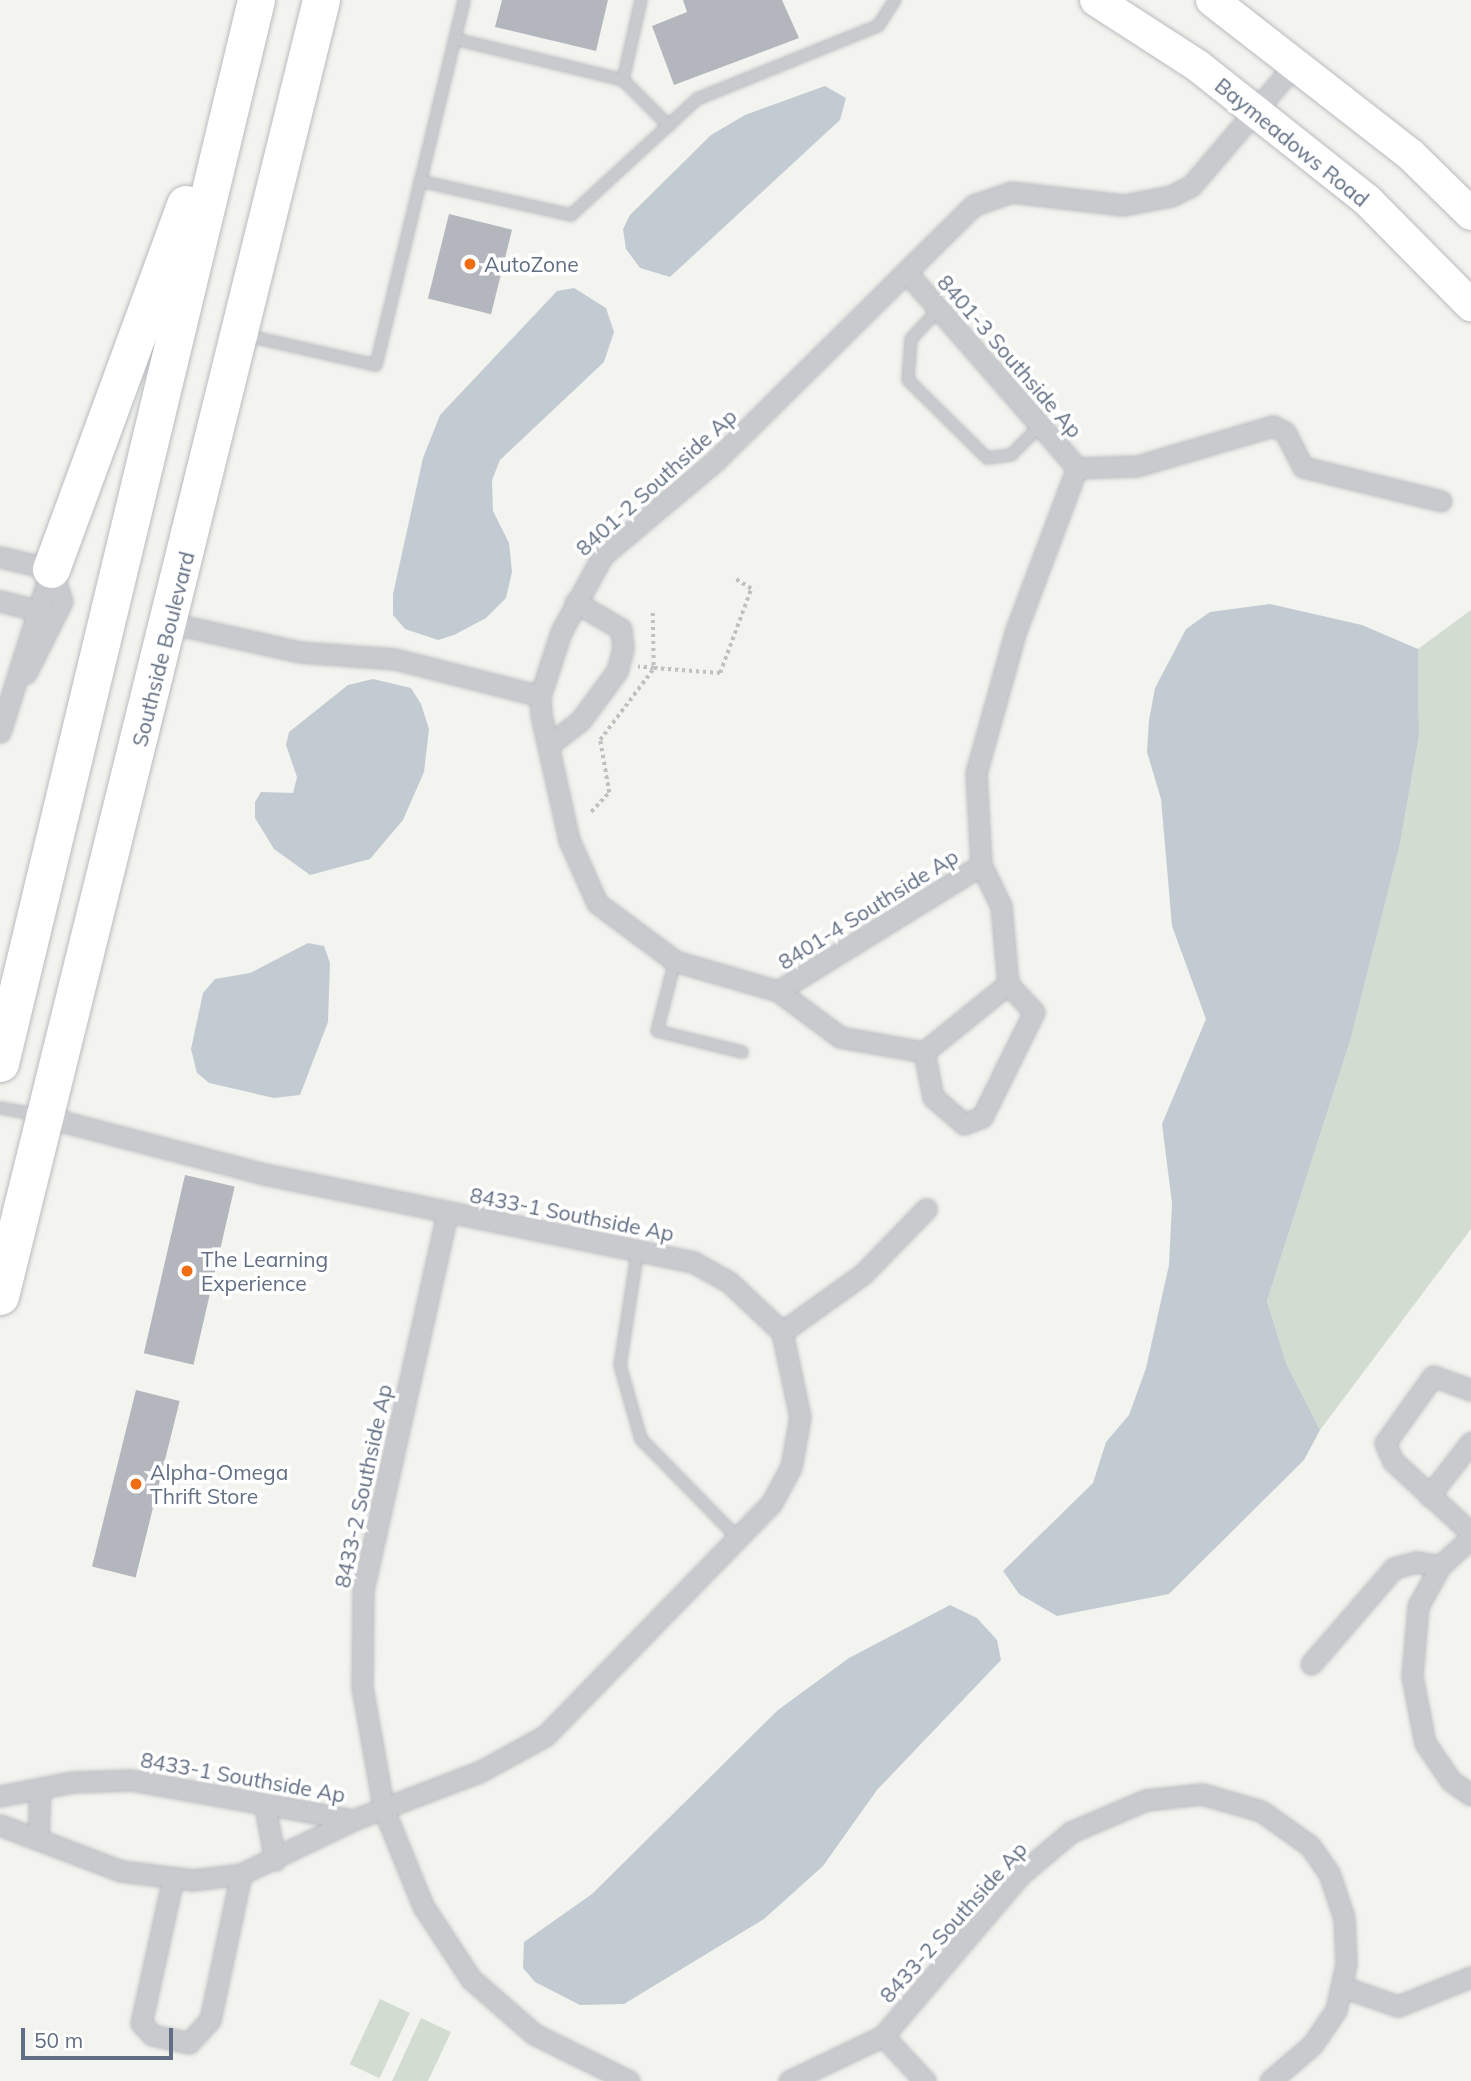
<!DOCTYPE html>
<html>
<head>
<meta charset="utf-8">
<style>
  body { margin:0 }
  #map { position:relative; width:1471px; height:2081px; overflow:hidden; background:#f3f4ef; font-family:Mulish,sans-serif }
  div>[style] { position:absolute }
  .green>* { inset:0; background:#d3dcd0; transform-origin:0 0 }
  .water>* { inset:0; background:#c2cbd1 }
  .building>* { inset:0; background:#b3b7bd; transform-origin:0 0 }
  .path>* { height:3.5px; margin-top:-1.75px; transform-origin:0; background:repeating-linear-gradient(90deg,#bfc0c2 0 3.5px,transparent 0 7px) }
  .roads { filter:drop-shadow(0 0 2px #b8bbbf) drop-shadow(0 0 2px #b8bbbf) }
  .lane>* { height:10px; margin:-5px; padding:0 5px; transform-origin:5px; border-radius:5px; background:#c8cace }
  .street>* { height:19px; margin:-9.5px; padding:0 9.5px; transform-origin:9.5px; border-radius:9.5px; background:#c8cace }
  .primary>* { height:32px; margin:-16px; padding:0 16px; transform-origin:16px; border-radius:16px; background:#fff }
  .highway>* { height:37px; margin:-18.5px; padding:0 18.5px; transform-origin:18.5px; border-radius:18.5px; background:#fff }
  .dots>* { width:19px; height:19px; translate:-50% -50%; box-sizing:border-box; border:4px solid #fff; border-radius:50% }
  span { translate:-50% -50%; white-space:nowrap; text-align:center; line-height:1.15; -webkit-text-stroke:7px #fff; paint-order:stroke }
  .street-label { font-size:21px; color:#616e83 }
  .poi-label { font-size:21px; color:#616e83 }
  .left { translate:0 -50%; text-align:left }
  .scale { position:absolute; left:21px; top:2028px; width:152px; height:32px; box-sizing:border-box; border:4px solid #616e83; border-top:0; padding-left:9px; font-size:21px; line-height:24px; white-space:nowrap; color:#616e83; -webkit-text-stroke:5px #fff; paint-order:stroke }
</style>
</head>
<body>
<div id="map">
  <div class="green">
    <div style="clip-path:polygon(1471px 610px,1471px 1229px,1320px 1430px,1286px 1363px,1267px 1301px,1351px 1038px,1400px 844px,1419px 736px,1418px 649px)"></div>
    <div style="left:380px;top:1999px;width:33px;height:72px;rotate:25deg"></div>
    <div style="clip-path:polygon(421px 2018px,451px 2032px,428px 2081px,392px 2081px)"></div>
  </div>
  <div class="water">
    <div style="clip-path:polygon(825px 86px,846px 98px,840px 120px,670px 277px,640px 268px,626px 249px,623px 229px,630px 215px,711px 135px,745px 115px)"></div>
    <div style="clip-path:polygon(574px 288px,606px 308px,614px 332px,604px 362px,500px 460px,492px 480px,493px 511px,509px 543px,512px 572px,506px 598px,486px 618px,454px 635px,438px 640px,405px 629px,393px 615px,393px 594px,423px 458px,440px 415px,557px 291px)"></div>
    <div style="clip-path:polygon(1270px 604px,1362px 625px,1418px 649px,1419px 736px,1400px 844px,1351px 1038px,1267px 1301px,1286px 1363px,1320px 1430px,1304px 1460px,1169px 1594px,1057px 1616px,1019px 1594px,1003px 1571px,1093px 1483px,1106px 1442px,1129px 1415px,1146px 1368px,1169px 1265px,1172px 1203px,1162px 1124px,1206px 1019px,1172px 926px,1161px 799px,1147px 752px,1149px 720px,1155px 688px,1186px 629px,1210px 612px)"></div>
    <div style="clip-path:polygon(373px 679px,411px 688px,421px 704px,429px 729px,424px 772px,403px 820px,370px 859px,310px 875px,274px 849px,255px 818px,255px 802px,261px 792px,293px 793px,297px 777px,286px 745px,289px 732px,348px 685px)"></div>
    <div style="clip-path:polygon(308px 943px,324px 946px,330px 963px,328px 1022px,300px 1095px,274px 1098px,209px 1083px,197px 1073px,191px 1049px,203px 993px,215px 979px,250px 973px)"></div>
    <div style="clip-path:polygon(950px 1605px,977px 1618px,997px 1640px,1001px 1660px,877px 1790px,823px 1866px,764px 1919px,624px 2004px,580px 2005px,535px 1982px,523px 1968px,524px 1942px,592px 1894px,778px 1710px,849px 1658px)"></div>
  </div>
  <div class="building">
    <div style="clip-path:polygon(502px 0,608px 0,596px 51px,495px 27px)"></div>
    <div style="clip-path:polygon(683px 0,782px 0,799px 38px,674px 85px,652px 26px,687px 12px)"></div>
    <div style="left:449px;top:214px;width:65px;height:87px;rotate:14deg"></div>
    <div style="left:185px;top:1175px;width:51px;height:183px;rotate:13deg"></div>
    <div style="left:136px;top:1390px;width:45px;height:182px;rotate:14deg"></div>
  </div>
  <div class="path">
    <div style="left:653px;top:613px;width:55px;rotate:89deg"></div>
    <div style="left:654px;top:668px;width:66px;rotate:4.3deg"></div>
    <div style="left:720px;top:673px;width:90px;rotate:-69.7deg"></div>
    <div style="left:751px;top:589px;width:19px;rotate:-148deg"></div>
    <div style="left:591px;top:812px;width:26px;rotate:-47deg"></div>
    <div style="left:609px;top:793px;width:54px;rotate:-99.6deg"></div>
    <div style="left:600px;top:740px;width:90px;rotate:-53.1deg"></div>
    <div style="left:654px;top:668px;width:16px;rotate:-176deg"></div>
  </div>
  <div class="roads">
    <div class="lane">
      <div style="left:641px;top:0;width:82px;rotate:102.7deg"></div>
      <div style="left:623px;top:80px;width:65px;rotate:45deg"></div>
      <div style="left:455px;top:39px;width:173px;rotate:13.7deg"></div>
      <div style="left:420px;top:181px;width:155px;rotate:12.7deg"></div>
      <div style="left:571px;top:215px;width:171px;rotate:-42.6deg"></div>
      <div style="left:697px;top:99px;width:195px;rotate:-22deg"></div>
      <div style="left:878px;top:26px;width:31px;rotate:-57deg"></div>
      <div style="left:939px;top:309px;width:41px;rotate:133deg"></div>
      <div style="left:911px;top:339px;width:41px;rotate:94.2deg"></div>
      <div style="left:908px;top:380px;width:111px;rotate:44.6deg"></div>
      <div style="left:987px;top:458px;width:24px;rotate:-7deg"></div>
      <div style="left:1011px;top:455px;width:41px;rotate:-45deg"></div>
      <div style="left:244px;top:335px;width:135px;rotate:12.8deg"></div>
      <div style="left:376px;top:365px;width:375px;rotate:-76.4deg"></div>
      <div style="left:675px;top:961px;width:72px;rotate:104.4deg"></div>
      <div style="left:657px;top:1031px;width:88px;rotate:13.9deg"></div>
      <div style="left:0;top:1108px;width:39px;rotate:10deg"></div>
      <div style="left:638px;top:1248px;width:118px;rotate:98.7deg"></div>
      <div style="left:620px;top:1365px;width:77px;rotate:74.2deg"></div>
      <div style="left:641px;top:1439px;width:139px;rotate:45.6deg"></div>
    </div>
    <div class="street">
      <div style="left:908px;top:274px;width:257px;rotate:48.9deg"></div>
      <div style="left:1077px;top:468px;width:60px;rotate:-1.9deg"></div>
      <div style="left:1137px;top:466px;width:142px;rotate:-16.4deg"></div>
      <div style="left:1273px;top:426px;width:13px;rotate:27deg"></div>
      <div style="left:1285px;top:432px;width:39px;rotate:63deg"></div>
      <div style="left:1303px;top:467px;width:142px;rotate:13.8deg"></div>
      <div style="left:0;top:557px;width:52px;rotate:13.2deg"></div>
      <div style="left:0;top:601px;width:37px;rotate:14deg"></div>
      <div style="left:170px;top:623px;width:133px;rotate:12.6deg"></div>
      <div style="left:300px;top:652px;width:95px;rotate:4.2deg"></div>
      <div style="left:395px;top:659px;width:150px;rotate:14.3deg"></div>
      <div style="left:26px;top:673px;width:80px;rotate:-63.4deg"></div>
      <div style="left:62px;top:601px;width:34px;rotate:-109deg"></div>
      <div style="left:0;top:732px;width:171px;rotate:-72.6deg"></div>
      <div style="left:549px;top:745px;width:39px;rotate:-38deg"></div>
      <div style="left:580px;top:721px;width:62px;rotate:-53.5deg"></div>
      <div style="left:617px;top:671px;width:23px;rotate:-75deg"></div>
      <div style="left:623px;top:649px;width:20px;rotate:-96deg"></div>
      <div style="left:621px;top:629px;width:53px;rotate:-149.6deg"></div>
      <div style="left:778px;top:991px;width:239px;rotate:-31.8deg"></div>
      <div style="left:924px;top:1052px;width:85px;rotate:-169.9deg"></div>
      <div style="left:840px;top:1037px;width:77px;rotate:-143.4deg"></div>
      <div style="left:778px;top:991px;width:107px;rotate:-163.8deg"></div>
      <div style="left:675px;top:961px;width:97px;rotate:-143.4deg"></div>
      <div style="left:597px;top:903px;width:69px;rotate:-114deg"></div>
      <div style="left:569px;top:840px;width:128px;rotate:-102.6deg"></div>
      <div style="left:541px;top:715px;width:19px;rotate:-93deg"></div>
      <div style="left:540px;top:696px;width:67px;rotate:-71.8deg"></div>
      <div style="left:561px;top:632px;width:88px;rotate:-61.4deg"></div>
      <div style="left:603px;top:555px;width:145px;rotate:-40deg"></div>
      <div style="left:714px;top:462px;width:366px;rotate:-44.7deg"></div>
      <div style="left:974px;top:205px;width:39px;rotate:-19deg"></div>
      <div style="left:1011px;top:192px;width:113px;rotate:6.6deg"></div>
      <div style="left:1123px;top:205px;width:49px;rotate:-10.6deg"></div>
      <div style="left:1171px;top:196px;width:22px;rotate:-27deg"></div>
      <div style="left:1191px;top:186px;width:163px;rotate:-49.5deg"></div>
      <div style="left:924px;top:1052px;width:46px;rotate:78.7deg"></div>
      <div style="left:933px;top:1097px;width:41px;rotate:41.1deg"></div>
      <div style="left:964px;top:1124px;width:19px;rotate:-21deg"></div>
      <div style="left:982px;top:1117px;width:117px;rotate:-63.7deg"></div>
      <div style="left:1034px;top:1012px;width:38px;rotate:-133deg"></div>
      <div style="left:1008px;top:984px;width:78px;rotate:-95.1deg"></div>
      <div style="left:1001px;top:906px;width:46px;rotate:-116deg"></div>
      <div style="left:981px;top:865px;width:92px;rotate:-93.1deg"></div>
      <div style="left:976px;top:773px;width:148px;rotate:-74.4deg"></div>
      <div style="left:1016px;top:630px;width:173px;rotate:-69.4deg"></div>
      <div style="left:924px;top:1052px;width:108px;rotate:-39deg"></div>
      <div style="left:447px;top:1214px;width:385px;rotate:102.6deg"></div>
      <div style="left:363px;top:1590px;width:97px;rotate:90.6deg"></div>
      <div style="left:362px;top:1687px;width:125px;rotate:79.9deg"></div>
      <div style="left:384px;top:1810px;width:104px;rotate:67.9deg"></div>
      <div style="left:423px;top:1906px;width:87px;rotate:56.7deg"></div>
      <div style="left:471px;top:1979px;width:84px;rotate:41.1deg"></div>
      <div style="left:534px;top:2034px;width:106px;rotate:26.3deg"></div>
      <div style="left:782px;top:1332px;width:100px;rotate:-35.6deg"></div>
      <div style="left:863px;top:1274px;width:91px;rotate:-45.9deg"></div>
      <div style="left:1471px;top:1390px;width:40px;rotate:-159.8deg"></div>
      <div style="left:1433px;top:1376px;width:82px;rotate:125.6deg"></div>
      <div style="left:1385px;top:1443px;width:20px;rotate:66deg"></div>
      <div style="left:1393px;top:1461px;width:106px;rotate:42.7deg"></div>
      <div style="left:1429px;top:1496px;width:68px;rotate:-52.1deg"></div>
      <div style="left:1471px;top:1538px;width:42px;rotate:137.9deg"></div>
      <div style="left:1440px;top:1566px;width:46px;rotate:118.8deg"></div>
      <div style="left:1418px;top:1606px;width:70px;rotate:94.9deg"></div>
      <div style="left:1412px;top:1676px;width:68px;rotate:79deg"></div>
      <div style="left:1425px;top:1743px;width:46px;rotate:55.6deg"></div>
      <div style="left:1451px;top:1781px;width:24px;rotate:35deg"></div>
      <div style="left:1311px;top:1664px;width:127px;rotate:-49.2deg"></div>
      <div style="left:1394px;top:1568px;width:23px;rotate:-15deg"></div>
      <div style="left:1416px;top:1562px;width:24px;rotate:9deg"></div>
      <div style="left:0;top:1796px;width:73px;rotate:-11deg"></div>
      <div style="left:72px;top:1782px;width:59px;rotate:-1.9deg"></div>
      <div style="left:131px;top:1780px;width:226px;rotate:10.2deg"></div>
      <div style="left:265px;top:1807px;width:54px;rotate:79.3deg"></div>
      <div style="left:0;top:1825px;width:129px;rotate:20.8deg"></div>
      <div style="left:121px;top:1871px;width:73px;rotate:7.1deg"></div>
      <div style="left:193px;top:1880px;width:48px;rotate:-7.1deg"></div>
      <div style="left:241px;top:1874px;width:124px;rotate:-25.7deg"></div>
      <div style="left:353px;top:1820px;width:137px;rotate:-20.9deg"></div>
      <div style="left:481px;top:1771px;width:73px;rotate:-28.7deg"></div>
      <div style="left:545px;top:1736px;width:324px;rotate:-45.8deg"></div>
      <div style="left:771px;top:1504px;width:42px;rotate:-61.6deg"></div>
      <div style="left:791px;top:1467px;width:51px;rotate:-79.8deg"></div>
      <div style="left:800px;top:1417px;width:87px;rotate:-102deg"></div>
      <div style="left:782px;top:1332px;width:73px;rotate:-136.7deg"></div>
      <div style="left:729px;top:1282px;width:41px;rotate:-150.9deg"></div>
      <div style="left:693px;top:1262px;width:434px;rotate:-168.4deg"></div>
      <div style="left:268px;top:1175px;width:230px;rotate:-165.4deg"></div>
      <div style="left:38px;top:1838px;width:50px;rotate:-87.7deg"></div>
      <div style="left:173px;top:1878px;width:148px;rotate:102.4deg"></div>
      <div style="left:141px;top:2023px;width:16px;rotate:47deg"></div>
      <div style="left:152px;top:2035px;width:38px;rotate:12deg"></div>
      <div style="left:189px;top:2043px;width:31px;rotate:-48deg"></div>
      <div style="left:210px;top:2020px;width:149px;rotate:-78deg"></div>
      <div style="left:1343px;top:1987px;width:58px;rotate:19.1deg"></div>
      <div style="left:1398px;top:2006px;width:79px;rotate:-21.7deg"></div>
      <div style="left:883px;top:2036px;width:62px;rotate:47deg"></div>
      <div style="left:789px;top:2081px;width:104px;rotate:-25.6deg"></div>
      <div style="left:883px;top:2036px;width:211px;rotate:-49.6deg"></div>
      <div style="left:1020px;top:1875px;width:67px;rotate:-40.1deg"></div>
      <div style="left:1071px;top:1832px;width:82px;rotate:-23.1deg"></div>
      <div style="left:1146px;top:1800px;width:56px;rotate:-6.1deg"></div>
      <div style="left:1202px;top:1794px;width:61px;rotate:16.1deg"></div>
      <div style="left:1261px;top:1811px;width:60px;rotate:35.5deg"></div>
      <div style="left:1310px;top:1846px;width:33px;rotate:55deg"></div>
      <div style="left:1329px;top:1873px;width:47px;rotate:71.6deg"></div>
      <div style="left:1344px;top:1918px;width:46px;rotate:87.5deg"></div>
      <div style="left:1346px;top:1964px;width:47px;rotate:102.3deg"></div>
      <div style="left:1336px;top:2010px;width:42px;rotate:124.4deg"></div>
      <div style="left:1312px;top:2045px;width:55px;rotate:139.4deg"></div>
    </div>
    <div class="primary">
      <div style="left:1096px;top:0;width:121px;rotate:32.9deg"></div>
      <div style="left:1198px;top:66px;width:216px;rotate:38.4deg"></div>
      <div style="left:1367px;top:200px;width:148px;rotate:45.3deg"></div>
      <div style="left:1212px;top:0;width:252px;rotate:37.9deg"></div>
      <div style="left:1411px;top:155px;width:84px;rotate:44.5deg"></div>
    </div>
    <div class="highway">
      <div style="left:51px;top:569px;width:389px;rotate:-69.8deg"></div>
      <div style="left:0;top:1063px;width:1093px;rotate:-76.46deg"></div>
      <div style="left:0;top:1296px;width:1335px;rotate:-76.09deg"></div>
    </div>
  </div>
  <div class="dots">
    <div style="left:470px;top:264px;background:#f06d14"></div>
    <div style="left:187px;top:1271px;background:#f06d14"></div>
    <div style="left:136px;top:1484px;background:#f06d14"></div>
  </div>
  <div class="street-label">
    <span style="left:1292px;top:142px;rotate:39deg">Baymeadows Road</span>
    <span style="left:1010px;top:356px;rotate:49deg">8401-3 Southside Ap</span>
    <span style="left:656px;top:482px;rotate:-42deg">8401-2 Southside Ap</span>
    <span style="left:163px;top:649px;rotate:-76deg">Southside Boulevard</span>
    <span style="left:868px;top:909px;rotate:-32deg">8401-4 Southside Ap</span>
    <span style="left:572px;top:1214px;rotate:11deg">8433-1 Southside Ap</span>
    <span style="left:363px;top:1486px;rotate:-78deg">8433-2 Southside Ap</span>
    <span style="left:243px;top:1777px;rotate:10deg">8433-1 Southside Ap</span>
    <span style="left:953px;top:1922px;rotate:-48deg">8433-2 Southside Ap</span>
  </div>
  <div class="poi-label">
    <span class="left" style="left:484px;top:264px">AutoZone</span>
    <span class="left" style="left:201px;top:1271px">The Learning<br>Experience</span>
    <span class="left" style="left:150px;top:1484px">Alpha-Omega<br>Thrift Store</span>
  </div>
  <div class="scale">50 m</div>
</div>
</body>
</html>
